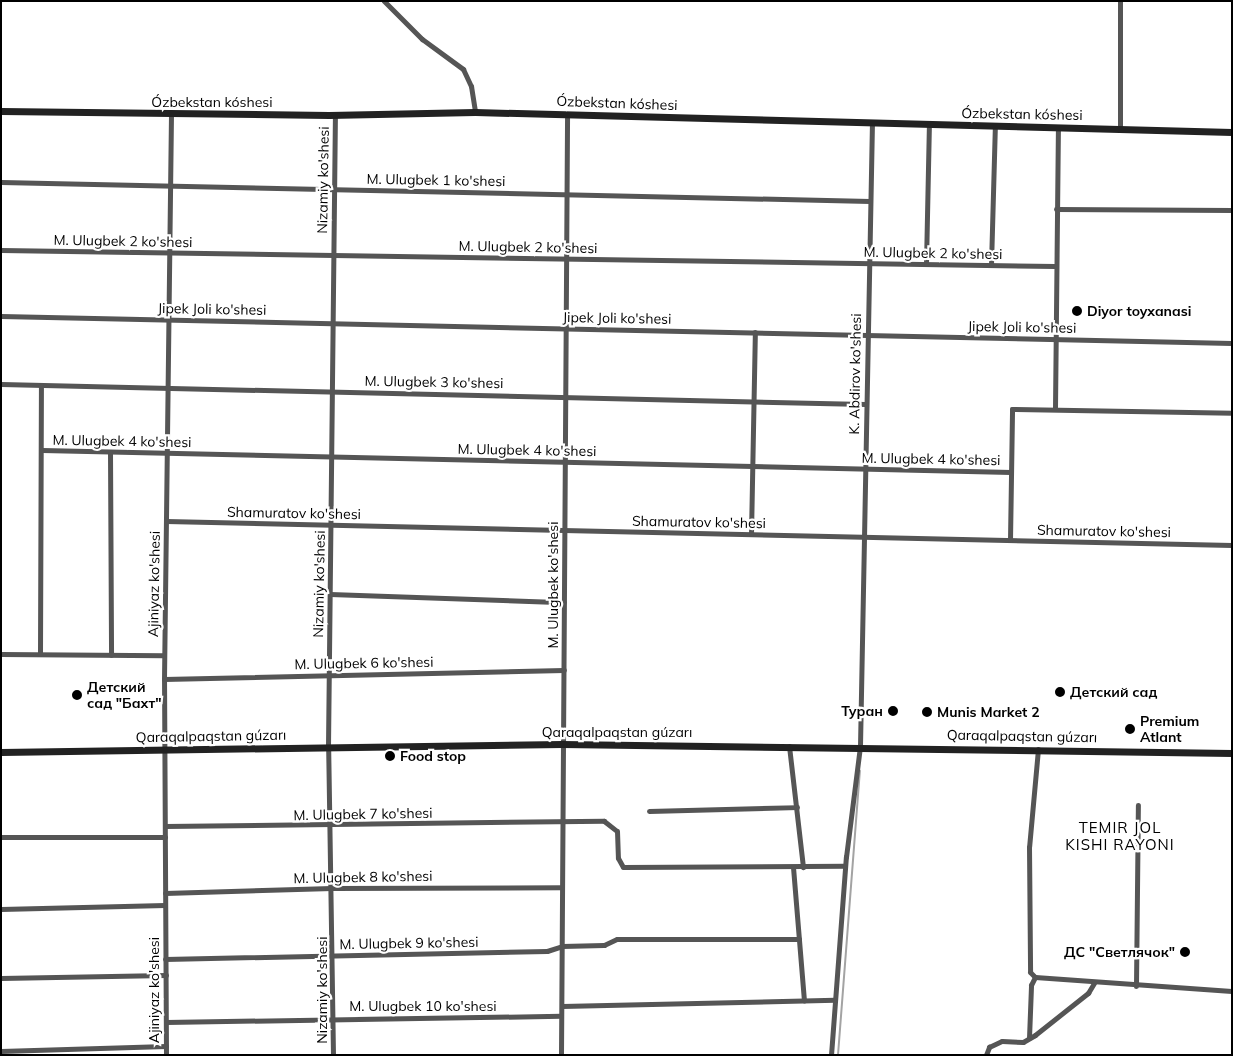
<!DOCTYPE html>
<html>
<head>
<meta charset="utf-8">
<style>
  body { margin:0 }
  #map { position:relative; width:1233px; height:1056px; overflow:hidden; background:#fff; font-family:Mulish,sans-serif }
  div>[style] { position:absolute }
  .stream>* { height:2px; margin:-1px; padding:0 1px; transform-origin:1px; border-radius:1px; background:#a3a3a3 }
  .street>* { height:5px; margin:-2.5px; padding:0 2.5px; transform-origin:2.5px; border-radius:2.5px; background:#555 }
  .secondary>* { height:7px; margin:-3.5px; padding:0 3.5px; transform-origin:3.5px; border-radius:3.5px; background:#222 }
  .dots>* { width:14px; height:14px; translate:-50% -50%; box-sizing:border-box; border:2px solid #fff; border-radius:50% }
  span { translate:-50% -50%; white-space:nowrap; text-align:center; line-height:1.15; -webkit-text-stroke:4.5px #fff; paint-order:stroke }
  .street-label { font-size:14px; color:#000 }
  .poi-label { font-size:14px; color:#000; font-weight:700 }
  .left { translate:0 -50%; text-align:left }
  .right { translate:-100% -50%; text-align:right }
  .neighbourhood-label { font-size:15px; color:#000; letter-spacing:1px }
  .frame { position:absolute; inset:0; border:2px solid #000; pointer-events:none }
</style>
</head>
<body>
<div id="map">
  <div class="stream">
    <div style="left:838px;top:1055px;width:285px;rotate:-85.6deg"></div>
  </div>
  <div class="street">
    <div style="left:384px;top:1px;width:54px;rotate:45deg"></div>
    <div style="left:422px;top:39px;width:51px;rotate:36.2deg"></div>
    <div style="left:463px;top:69px;width:19px;rotate:65deg"></div>
    <div style="left:471px;top:86px;width:26px;rotate:81deg"></div>
    <div style="left:1120px;top:129px;width:128px;rotate:-90deg"></div>
    <div style="left:1px;top:182px;width:869px;rotate:1.25deg"></div>
    <div style="left:1056px;top:209px;width:176px;rotate:0.3deg"></div>
    <div style="left:1px;top:250px;width:1054px;rotate:0.87deg"></div>
    <div style="left:926px;top:264px;width:140px;rotate:-88.8deg"></div>
    <div style="left:991px;top:265px;width:139px;rotate:-88.4deg"></div>
    <div style="left:1px;top:316px;width:1231px;rotate:1.26deg"></div>
    <div style="left:1px;top:384px;width:864px;rotate:1.33deg"></div>
    <div style="left:1055px;top:408px;width:281px;rotate:-89.4deg"></div>
    <div style="left:42px;top:450px;width:969px;rotate:1.3deg"></div>
    <div style="left:110px;top:452px;width:203px;rotate:89.7deg"></div>
    <div style="left:166px;top:521px;width:1066px;rotate:1.29deg"></div>
    <div style="left:751px;top:534px;width:202px;rotate:-88.9deg"></div>
    <div style="left:1010px;top:540px;width:131px;rotate:-89.1deg"></div>
    <div style="left:1012px;top:409px;width:220px;rotate:1deg"></div>
    <div style="left:330px;top:594px;width:234px;rotate:2deg"></div>
    <div style="left:1px;top:654px;width:163px;rotate:0.4deg"></div>
    <div style="left:40px;top:654px;width:269px;rotate:-89.8deg"></div>
    <div style="left:164px;top:679px;width:400px;rotate:-1.3deg"></div>
    <div style="left:789px;top:746px;width:122px;rotate:83.4deg"></div>
    <div style="left:1038px;top:749px;width:98px;rotate:95.2deg"></div>
    <div style="left:1029px;top:847px;width:125px;rotate:89.5deg"></div>
    <div style="left:1030px;top:972px;width:7px;rotate:45deg"></div>
    <div style="left:1035px;top:977px;width:197px;rotate:4.1deg"></div>
    <div style="left:649px;top:811px;width:148px;rotate:-1.5deg"></div>
    <div style="left:165px;top:826px;width:439px;rotate:-0.7deg"></div>
    <div style="left:604px;top:821px;width:16px;rotate:38deg"></div>
    <div style="left:617px;top:831px;width:27px;rotate:88deg"></div>
    <div style="left:618px;top:858px;width:10px;rotate:61deg"></div>
    <div style="left:623px;top:867px;width:222px;rotate:-0.3deg"></div>
    <div style="left:1px;top:837px;width:164px"></div>
    <div style="left:793px;top:867px;width:134px;rotate:85.3deg"></div>
    <div style="left:165px;top:893px;width:167px;rotate:-1.7deg"></div>
    <div style="left:332px;top:888px;width:230px;rotate:-0.2deg"></div>
    <div style="left:1px;top:909px;width:164px;rotate:-1.4deg"></div>
    <div style="left:165px;top:959px;width:382px;rotate:-1.2deg"></div>
    <div style="left:547px;top:951px;width:16px;rotate:-18deg"></div>
    <div style="left:562px;top:946px;width:42px;rotate:-1.4deg"></div>
    <div style="left:604px;top:945px;width:14px;rotate:-25deg"></div>
    <div style="left:617px;top:939px;width:182px"></div>
    <div style="left:1px;top:978px;width:165px;rotate:-1deg"></div>
    <div style="left:1136px;top:986px;width:181px;rotate:-89.4deg"></div>
    <div style="left:562px;top:1006px;width:273px;rotate:-1.3deg"></div>
    <div style="left:166px;top:1022px;width:395px;rotate:-0.9deg"></div>
    <div style="left:1029px;top:1038px;width:53px;rotate:-87.8deg"></div>
    <div style="left:1031px;top:985px;width:9px;rotate:-63deg"></div>
    <div style="left:1px;top:1051px;width:165px;rotate:-1.7deg"></div>
    <div style="left:166px;top:1055px;width:376px;rotate:-90.3deg"></div>
    <div style="left:164px;top:679px;width:565px;rotate:-89.29deg"></div>
    <div style="left:333px;top:1055px;width:309px;rotate:-90.9deg"></div>
    <div style="left:328px;top:746px;width:632px;rotate:-89.37deg"></div>
    <div style="left:561px;top:1055px;width:941px;rotate:-89.63deg"></div>
    <div style="left:831px;top:1055px;width:199px;rotate:-85.7deg"></div>
    <div style="left:846px;top:857px;width:112px;rotate:-82.8deg"></div>
    <div style="left:860px;top:746px;width:624px;rotate:-88.9deg"></div>
    <div style="left:986px;top:1055px;width:9px;rotate:-69deg"></div>
    <div style="left:989px;top:1047px;width:14px;rotate:-25deg"></div>
    <div style="left:1002px;top:1041px;width:21px;rotate:3deg"></div>
    <div style="left:1023px;top:1042px;width:14px;rotate:-30deg"></div>
    <div style="left:1035px;top:1035px;width:68px;rotate:-38.4deg"></div>
    <div style="left:1088px;top:993px;width:12px;rotate:-59deg"></div>
  </div>
  <div class="secondary">
    <div style="left:1px;top:111px;width:328px;rotate:0.7deg"></div>
    <div style="left:329px;top:115px;width:146px;rotate:-1.2deg"></div>
    <div style="left:475px;top:112px;width:757px;rotate:1.51deg"></div>
    <div style="left:1px;top:752px;width:561px;rotate:-0.82deg"></div>
    <div style="left:562px;top:744px;width:670px;rotate:0.77deg"></div>
  </div>
  <div class="dots">
    <div style="left:1077px;top:311px;background:#000"></div>
    <div style="left:1060px;top:692px;background:#000"></div>
    <div style="left:77px;top:695px;background:#000"></div>
    <div style="left:893px;top:711px;background:#000"></div>
    <div style="left:927px;top:712px;background:#000"></div>
    <div style="left:1130px;top:729px;background:#000"></div>
    <div style="left:390px;top:756px;background:#000"></div>
    <div style="left:1185px;top:952px;background:#000"></div>
  </div>
  <div class="street-label">
    <span style="left:212px;top:102px">Ózbekstan kóshesi</span>
    <span style="left:617px;top:103px;rotate:2deg">Ózbekstan kóshesi</span>
    <span style="left:1022px;top:114px;rotate:1deg">Ózbekstan kóshesi</span>
    <span style="left:323px;top:180px;rotate:-89deg">Nizamiy ko'shesi</span>
    <span style="left:436px;top:180px;rotate:1deg">M. Ulugbek 1 ko'shesi</span>
    <span style="left:123px;top:241px;rotate:1deg">M. Ulugbek 2 ko'shesi</span>
    <span style="left:528px;top:247px;rotate:1deg">M. Ulugbek 2 ko'shesi</span>
    <span style="left:933px;top:253px;rotate:1deg">M. Ulugbek 2 ko'shesi</span>
    <span style="left:212px;top:309px;rotate:1deg">Jipek Joli ko'shesi</span>
    <span style="left:617px;top:318px;rotate:1deg">Jipek Joli ko'shesi</span>
    <span style="left:1022px;top:327px;rotate:1deg">Jipek Joli ko'shesi</span>
    <span style="left:855px;top:374px;rotate:-89deg">K. Abdirov ko'shesi</span>
    <span style="left:434px;top:382px;rotate:1deg">M. Ulugbek 3 ko'shesi</span>
    <span style="left:122px;top:441px;rotate:1deg">M. Ulugbek 4 ko'shesi</span>
    <span style="left:527px;top:450px;rotate:1deg">M. Ulugbek 4 ko'shesi</span>
    <span style="left:931px;top:459px;rotate:1deg">M. Ulugbek 4 ko'shesi</span>
    <span style="left:294px;top:513px;rotate:1deg">Shamuratov ko'shesi</span>
    <span style="left:699px;top:522px;rotate:1deg">Shamuratov ko'shesi</span>
    <span style="left:1104px;top:531px;rotate:1deg">Shamuratov ko'shesi</span>
    <span style="left:154px;top:584px;rotate:-89deg">Ajiniyaz ko'shesi</span>
    <span style="left:319px;top:584px;rotate:-89deg">Nizamiy ko'shesi</span>
    <span style="left:553px;top:585px;rotate:-90deg">M. Ulugbek ko'shesi</span>
    <span style="left:364px;top:663px;rotate:-1deg">M. Ulugbek 6 ko'shesi</span>
    <span style="left:617px;top:732px">Qaraqalpaqstan gúzarı</span>
    <span style="left:211px;top:736px;rotate:-1deg">Qaraqalpaqstan gúzarı</span>
    <span style="left:1022px;top:736px;rotate:1deg">Qaraqalpaqstan gúzarı</span>
    <span style="left:363px;top:814px;rotate:-1deg">M. Ulugbek 7 ko'shesi</span>
    <span style="left:363px;top:877px;rotate:-1deg">M. Ulugbek 8 ko'shesi</span>
    <span style="left:409px;top:943px;rotate:-1deg">M. Ulugbek 9 ko'shesi</span>
    <span style="left:154px;top:990px;rotate:-90deg">Ajiniyaz ko'shesi</span>
    <span style="left:322px;top:990px;rotate:-90deg">Nizamiy ko'shesi</span>
    <span style="left:423px;top:1006px">M. Ulugbek 10 ko'shesi</span>
  </div>
  <div class="poi-label">
    <span class="left" style="left:1087px;top:311px">Diyor toyxanasi</span>
    <span class="left" style="left:87px;top:695px">Детский<br>сад "Бахт"</span>
    <span class="left" style="left:1070px;top:692px">Детский сад</span>
    <span class="right" style="left:883px;top:711px">Туран</span>
    <span class="left" style="left:937px;top:712px">Munis Market 2</span>
    <span class="left" style="left:1140px;top:729px">Premium<br>Atlant</span>
    <span class="left" style="left:400px;top:756px">Food stop</span>
    <span class="right" style="left:1175px;top:952px">ДС "Светлячок"</span>
  </div>
  <div class="neighbourhood-label">
    <span style="left:1120px;top:836px">TEMIR JOL<br>KISHI RAYONI</span>
  </div>
  <div class="frame"></div>
</div>
</body>
</html>
